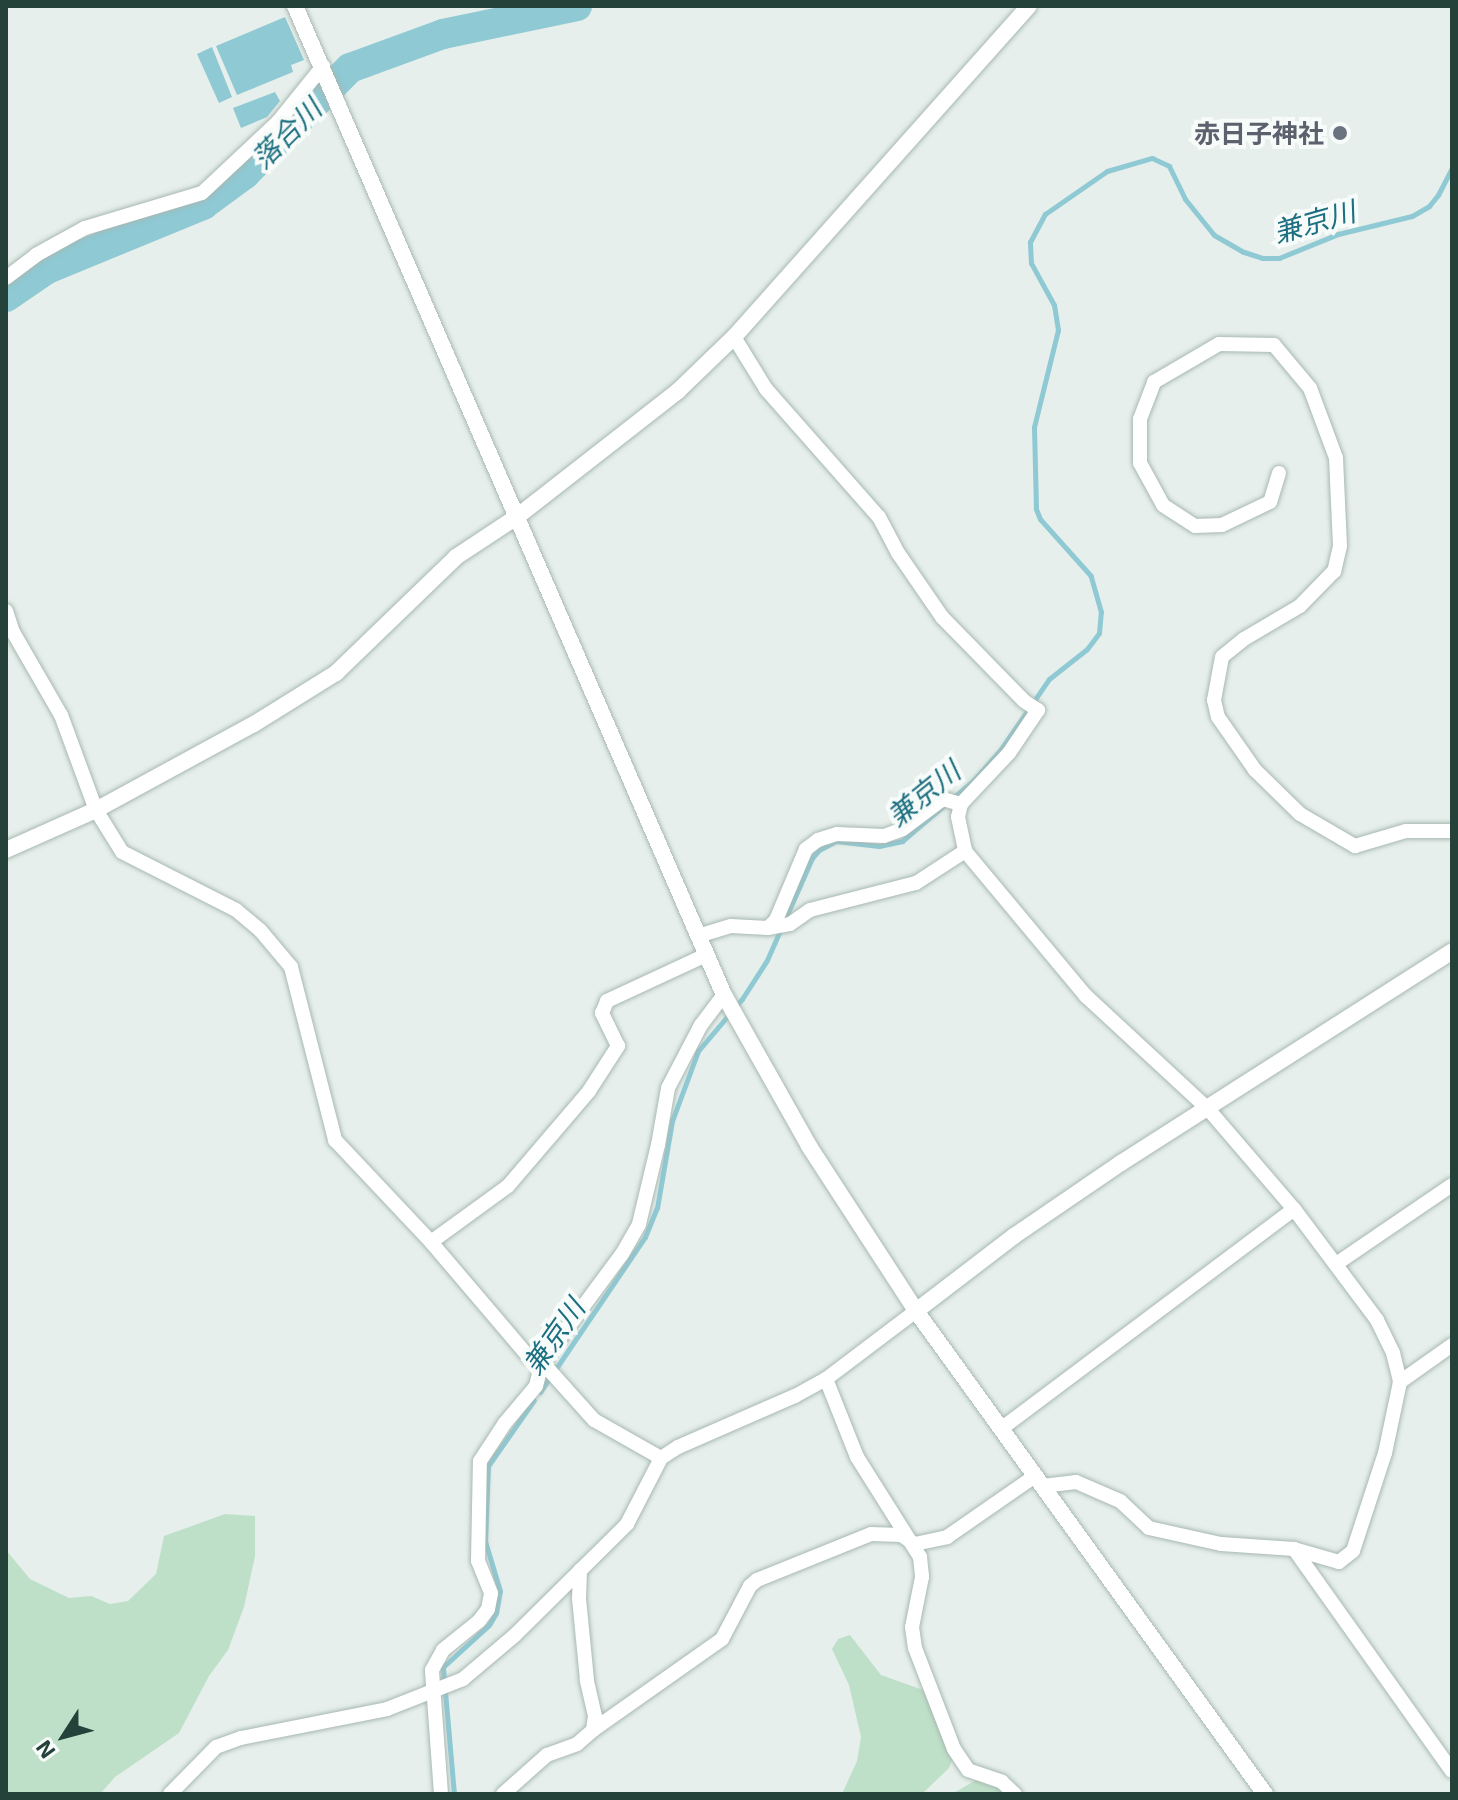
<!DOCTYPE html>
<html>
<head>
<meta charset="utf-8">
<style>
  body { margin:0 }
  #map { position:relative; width:1458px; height:1800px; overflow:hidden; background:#e6efeb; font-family:"Exo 2","Noto Sans JP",sans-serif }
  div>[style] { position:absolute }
  .green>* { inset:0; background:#bfe0c8 }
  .water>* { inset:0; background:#8ec9d4 }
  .stream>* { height:5px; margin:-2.5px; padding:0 2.5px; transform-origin:2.5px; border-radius:2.5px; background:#8ec9d4 }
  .river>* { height:30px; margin:-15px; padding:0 15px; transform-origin:15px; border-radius:15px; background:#8ec9d4 }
  .roads { filter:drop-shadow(0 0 2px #a8b8b2) drop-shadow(0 0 2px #a8b8b2) }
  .minor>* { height:14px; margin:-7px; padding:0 7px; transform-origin:7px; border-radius:7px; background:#fff }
  .tertiary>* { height:16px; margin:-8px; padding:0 8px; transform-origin:8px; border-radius:8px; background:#fff }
  .dots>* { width:22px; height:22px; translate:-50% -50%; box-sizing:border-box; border:4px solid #f7fbf9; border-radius:50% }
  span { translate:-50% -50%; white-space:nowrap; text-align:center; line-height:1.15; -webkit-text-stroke:8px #f7fbf9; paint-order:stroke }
  .worship-label { font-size:26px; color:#5b616d; font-weight:700 }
  .right { translate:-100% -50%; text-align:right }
  .water-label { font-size:28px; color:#1c6f80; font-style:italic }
  .frame { position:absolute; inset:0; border:8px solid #24423a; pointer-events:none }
  .north { position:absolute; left:24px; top:1696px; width:80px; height:80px; -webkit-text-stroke:6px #f7fbf9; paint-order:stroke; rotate:234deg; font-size:22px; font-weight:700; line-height:32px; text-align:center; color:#24423a }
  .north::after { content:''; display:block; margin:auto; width:28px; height:36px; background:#24423a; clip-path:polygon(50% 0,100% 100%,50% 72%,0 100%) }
</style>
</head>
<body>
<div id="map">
  <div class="green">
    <div style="clip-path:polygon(225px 1514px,255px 1516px,255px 1556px,244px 1607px,228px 1650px,209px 1676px,179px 1733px,115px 1777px,100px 1794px,6px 1794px,6px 1550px,30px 1579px,69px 1598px,91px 1596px,110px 1604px,128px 1601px,156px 1574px,164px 1536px)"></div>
    <div style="clip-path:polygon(850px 1635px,881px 1675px,923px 1690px,940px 1725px,953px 1757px,949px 1768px,922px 1794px,842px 1794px,857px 1761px,861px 1737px,849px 1685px,832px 1649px,838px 1639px)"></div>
    <div style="clip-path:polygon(976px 1780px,996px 1785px,1008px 1794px,952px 1794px)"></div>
  </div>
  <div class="water">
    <div style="clip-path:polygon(285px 17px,304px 60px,291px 65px,293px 72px,237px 95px,216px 46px)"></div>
    <div style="clip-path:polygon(212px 47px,232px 97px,219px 103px,197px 54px)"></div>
    <div style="clip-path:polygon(275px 92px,280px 101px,267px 117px,241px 128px,233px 108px)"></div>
  </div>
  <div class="stream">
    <div style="left:540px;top:1392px;width:187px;rotate:-55.9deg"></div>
    <div style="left:645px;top:1237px;width:31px;rotate:-68deg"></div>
    <div style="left:657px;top:1208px;width:88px;rotate:-80.2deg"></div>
    <div style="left:672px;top:1121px;width:75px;rotate:-69.6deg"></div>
    <div style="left:698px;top:1051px;width:68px;rotate:-49.8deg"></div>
    <div style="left:742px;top:999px;width:46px;rotate:-57.3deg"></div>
    <div style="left:767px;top:960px;width:111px;rotate:-66.2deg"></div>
    <div style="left:812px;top:858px;width:11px;rotate:-49deg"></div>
    <div style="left:819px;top:850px;width:19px;rotate:-28deg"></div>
    <div style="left:836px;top:841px;width:43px;rotate:6.6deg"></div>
    <div style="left:879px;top:846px;width:24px;rotate:-12deg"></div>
    <div style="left:902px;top:841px;width:94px;rotate:-40.3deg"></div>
    <div style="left:974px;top:780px;width:41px;rotate:-48.9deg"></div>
    <div style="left:1001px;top:749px;width:85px;rotate:-55.6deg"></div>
    <div style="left:1049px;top:679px;width:48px;rotate:-38.3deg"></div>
    <div style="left:1087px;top:649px;width:20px;rotate:-53deg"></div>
    <div style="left:1099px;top:633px;width:21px;rotate:-85deg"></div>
    <div style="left:1101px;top:612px;width:37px;rotate:-106deg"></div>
    <div style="left:1091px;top:576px;width:76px;rotate:-131.8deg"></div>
    <div style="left:1040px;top:519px;width:11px;rotate:-112deg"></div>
    <div style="left:1036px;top:509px;width:82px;rotate:-91.4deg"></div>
    <div style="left:1034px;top:427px;width:100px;rotate:-76.1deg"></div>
    <div style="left:1058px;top:330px;width:25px;rotate:-99deg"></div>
    <div style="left:1054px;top:305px;width:48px;rotate:-118.7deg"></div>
    <div style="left:1031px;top:263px;width:21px;rotate:-93deg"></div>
    <div style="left:1030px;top:242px;width:32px;rotate:-62deg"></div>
    <div style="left:1045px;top:214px;width:75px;rotate:-34.7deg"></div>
    <div style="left:1107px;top:171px;width:47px;rotate:-16.1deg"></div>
    <div style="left:1152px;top:158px;width:19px;rotate:25deg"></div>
    <div style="left:1169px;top:166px;width:37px;rotate:64deg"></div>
    <div style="left:1185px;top:199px;width:46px;rotate:51.1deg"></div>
    <div style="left:1214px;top:235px;width:34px;rotate:30deg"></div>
    <div style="left:1244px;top:252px;width:19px;rotate:18deg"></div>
    <div style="left:1262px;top:258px;width:17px"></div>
    <div style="left:1279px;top:258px;width:64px;rotate:-22.1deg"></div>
    <div style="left:1338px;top:234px;width:76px;rotate:-13.7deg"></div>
    <div style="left:1412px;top:216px;width:20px;rotate:-30deg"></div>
    <div style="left:1429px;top:206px;width:14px;rotate:-51deg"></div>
    <div style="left:1438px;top:195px;width:30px;rotate:-63deg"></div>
    <div style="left:454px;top:1794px;width:127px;rotate:-95deg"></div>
    <div style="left:443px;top:1667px;width:62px;rotate:-42.4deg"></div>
    <div style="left:489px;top:1625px;width:14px;rotate:-60deg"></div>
    <div style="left:496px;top:1613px;width:22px;rotate:-80deg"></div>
    <div style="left:500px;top:1591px;width:52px;rotate:-106.7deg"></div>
    <div style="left:485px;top:1541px;width:75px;rotate:-87.7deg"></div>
    <div style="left:488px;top:1466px;width:80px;rotate:-55.1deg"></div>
  </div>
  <div class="river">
    <div style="left:6px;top:297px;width:50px;rotate:-34.3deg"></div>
    <div style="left:47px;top:269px;width:169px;rotate:-22.3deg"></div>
    <div style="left:203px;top:205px;width:52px;rotate:-36.4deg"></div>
    <div style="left:245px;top:174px;width:149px;rotate:-45.3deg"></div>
    <div style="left:350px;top:68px;width:99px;rotate:-20.1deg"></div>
    <div style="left:443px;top:34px;width:137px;rotate:-11.8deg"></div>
  </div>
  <div class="roads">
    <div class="minor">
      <div style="left:6px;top:278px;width:38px;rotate:-37deg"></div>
      <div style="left:36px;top:255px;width:56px;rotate:-28.9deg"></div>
      <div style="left:85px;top:228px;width:122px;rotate:-16.7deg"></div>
      <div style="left:202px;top:193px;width:104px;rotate:-43.1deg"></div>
      <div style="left:278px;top:122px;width:72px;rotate:-51.2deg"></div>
      <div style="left:734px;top:337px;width:61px;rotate:58.4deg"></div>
      <div style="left:766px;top:389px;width:171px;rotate:48.6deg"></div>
      <div style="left:879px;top:517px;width:41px;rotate:62.2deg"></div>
      <div style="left:898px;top:553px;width:78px;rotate:55.5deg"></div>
      <div style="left:942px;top:617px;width:117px;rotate:45.7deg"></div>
      <div style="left:1024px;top:701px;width:17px;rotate:33deg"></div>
      <div style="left:1038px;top:710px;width:52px;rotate:124deg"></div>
      <div style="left:1009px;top:753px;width:70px;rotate:133.3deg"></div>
      <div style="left:961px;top:804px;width:13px;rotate:103deg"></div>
      <div style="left:958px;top:817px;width:35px;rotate:78deg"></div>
      <div style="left:965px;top:851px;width:189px;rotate:50.2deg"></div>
      <div style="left:1086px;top:996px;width:168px;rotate:42.8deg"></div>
      <div style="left:1209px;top:1110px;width:130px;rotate:49.4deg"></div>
      <div style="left:1294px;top:1209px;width:139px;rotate:53.2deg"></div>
      <div style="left:1377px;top:1320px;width:37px;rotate:64deg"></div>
      <div style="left:1393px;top:1353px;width:30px;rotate:76deg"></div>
      <div style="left:1400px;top:1382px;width:73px;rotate:101.9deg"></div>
      <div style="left:1385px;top:1453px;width:103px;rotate:108.1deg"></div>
      <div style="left:1353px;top:1551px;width:18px;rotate:142deg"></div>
      <div style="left:1339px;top:1562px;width:47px;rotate:-163.9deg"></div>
      <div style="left:1294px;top:1549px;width:73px;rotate:-176.1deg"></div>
      <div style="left:1221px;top:1544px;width:74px;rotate:-167.5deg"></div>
      <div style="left:1149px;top:1528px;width:40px;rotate:-137deg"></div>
      <div style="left:1120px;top:1501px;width:48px;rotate:-156.6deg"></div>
      <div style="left:1076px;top:1482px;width:33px;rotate:173deg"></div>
      <div style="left:1279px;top:473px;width:30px;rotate:107deg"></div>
      <div style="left:1270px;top:502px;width:53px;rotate:154.4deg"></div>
      <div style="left:1222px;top:525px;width:27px;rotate:178deg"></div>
      <div style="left:1195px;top:526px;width:38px;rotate:-147deg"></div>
      <div style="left:1163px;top:505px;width:48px;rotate:-118.7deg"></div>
      <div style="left:1140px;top:463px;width:44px;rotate:-90deg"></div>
      <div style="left:1140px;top:419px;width:40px;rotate:-69deg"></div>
      <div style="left:1154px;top:382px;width:75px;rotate:-30.3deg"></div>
      <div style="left:1219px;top:344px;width:55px;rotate:1deg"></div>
      <div style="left:1274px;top:345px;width:56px;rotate:50.1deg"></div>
      <div style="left:1310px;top:388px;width:75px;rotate:69.6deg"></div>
      <div style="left:1336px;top:458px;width:88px;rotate:87.4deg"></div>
      <div style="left:1340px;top:546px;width:26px;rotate:103deg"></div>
      <div style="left:1334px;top:571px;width:49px;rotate:134.2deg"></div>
      <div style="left:1300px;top:606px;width:65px;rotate:149.5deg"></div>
      <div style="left:1244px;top:639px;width:28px;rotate:141deg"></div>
      <div style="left:1222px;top:657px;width:44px;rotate:100.5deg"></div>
      <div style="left:1214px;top:700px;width:17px;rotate:77deg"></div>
      <div style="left:1218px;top:717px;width:65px;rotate:55.1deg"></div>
      <div style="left:1255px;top:770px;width:63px;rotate:44.4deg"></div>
      <div style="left:1300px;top:814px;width:64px;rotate:30.2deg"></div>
      <div style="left:1355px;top:846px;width:53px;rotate:-16.4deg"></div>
      <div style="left:1406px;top:831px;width:46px"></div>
      <div style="left:6px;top:611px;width:22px;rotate:72deg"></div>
      <div style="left:13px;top:632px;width:96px;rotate:60deg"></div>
      <div style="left:61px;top:715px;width:101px;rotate:69.8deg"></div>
      <div style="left:96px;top:810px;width:49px;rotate:58.2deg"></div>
      <div style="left:122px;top:852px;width:128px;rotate:27deg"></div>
      <div style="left:236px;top:910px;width:31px;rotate:40deg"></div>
      <div style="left:260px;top:930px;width:48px;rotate:50deg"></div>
      <div style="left:291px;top:967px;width:179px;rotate:75.7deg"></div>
      <div style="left:335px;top:1140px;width:140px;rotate:46.7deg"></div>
      <div style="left:431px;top:1242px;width:150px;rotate:49.6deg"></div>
      <div style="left:528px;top:1356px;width:15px;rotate:23deg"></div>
      <div style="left:542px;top:1362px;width:78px;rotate:48.1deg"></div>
      <div style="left:594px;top:1420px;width:77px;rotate:29.6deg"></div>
      <div style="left:768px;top:928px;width:11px;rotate:-45deg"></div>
      <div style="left:776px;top:920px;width:77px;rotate:-67.1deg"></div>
      <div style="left:806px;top:849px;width:15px;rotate:-37deg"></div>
      <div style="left:818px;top:840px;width:20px;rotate:-18deg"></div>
      <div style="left:837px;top:834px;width:47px;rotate:2.4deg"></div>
      <div style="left:884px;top:836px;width:20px;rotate:-20deg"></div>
      <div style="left:903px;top:829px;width:50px;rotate:-36.9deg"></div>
      <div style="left:943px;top:799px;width:19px;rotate:16deg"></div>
      <div style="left:698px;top:936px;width:34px;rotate:-17deg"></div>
      <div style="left:731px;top:926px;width:37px;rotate:3deg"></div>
      <div style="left:768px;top:928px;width:22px;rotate:-10deg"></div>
      <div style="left:790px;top:924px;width:24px;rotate:-35deg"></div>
      <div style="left:810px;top:910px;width:109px;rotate:-14.3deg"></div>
      <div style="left:916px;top:883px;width:59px;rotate:-33.1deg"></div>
      <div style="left:431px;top:1242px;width:95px;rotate:-36deg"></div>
      <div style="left:508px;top:1186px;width:125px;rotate:-49.5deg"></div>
      <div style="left:589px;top:1091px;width:54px;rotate:-57.2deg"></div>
      <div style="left:618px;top:1046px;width:37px;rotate:-116deg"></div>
      <div style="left:602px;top:1013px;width:13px;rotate:-67deg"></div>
      <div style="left:607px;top:1001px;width:109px;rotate:-24.9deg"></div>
      <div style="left:1336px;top:1264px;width:140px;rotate:-34.3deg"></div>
      <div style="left:826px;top:1379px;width:84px;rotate:68.3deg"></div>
      <div style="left:857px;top:1457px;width:118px;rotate:57.8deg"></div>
      <div style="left:920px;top:1557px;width:20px;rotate:84deg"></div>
      <div style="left:922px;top:1577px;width:51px;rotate:101.3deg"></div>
      <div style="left:912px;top:1627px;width:21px;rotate:82deg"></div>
      <div style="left:915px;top:1648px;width:108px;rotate:68.9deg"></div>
      <div style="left:954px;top:1749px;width:25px;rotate:56deg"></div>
      <div style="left:968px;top:1770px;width:36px;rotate:19deg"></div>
      <div style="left:1002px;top:1782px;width:18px;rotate:43deg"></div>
      <div style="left:1400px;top:1382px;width:64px;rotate:-35.4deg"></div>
      <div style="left:1001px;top:1429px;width:366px;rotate:-36.9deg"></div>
      <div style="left:1294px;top:1549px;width:272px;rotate:54.6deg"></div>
      <div style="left:593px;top:1730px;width:158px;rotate:-35.2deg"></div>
      <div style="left:722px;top:1639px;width:60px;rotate:-62.2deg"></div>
      <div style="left:750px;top:1586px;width:9px;rotate:-41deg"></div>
      <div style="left:757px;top:1580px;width:123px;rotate:-22deg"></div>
      <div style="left:871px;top:1534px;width:30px;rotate:2deg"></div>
      <div style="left:901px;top:1535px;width:17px;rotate:33deg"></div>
      <div style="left:915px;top:1544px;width:33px;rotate:-12deg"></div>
      <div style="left:947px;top:1537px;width:107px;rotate:-34.7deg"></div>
      <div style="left:170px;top:1794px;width:66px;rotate:-45.6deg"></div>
      <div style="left:216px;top:1747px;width:27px;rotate:-20deg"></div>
      <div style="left:241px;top:1738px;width:149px;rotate:-11.2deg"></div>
      <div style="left:387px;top:1709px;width:82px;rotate:-21.5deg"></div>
      <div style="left:463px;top:1679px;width:68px;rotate:-40.2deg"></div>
      <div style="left:515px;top:1635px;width:158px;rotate:-44.7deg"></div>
      <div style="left:627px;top:1524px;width:74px;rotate:-62.7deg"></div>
      <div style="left:661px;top:1458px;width:20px;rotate:-33deg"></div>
      <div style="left:678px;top:1447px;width:128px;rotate:-23.6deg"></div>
      <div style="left:795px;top:1396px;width:35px;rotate:-29deg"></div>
      <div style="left:826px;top:1379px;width:113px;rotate:-37.1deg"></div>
      <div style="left:441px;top:1794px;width:124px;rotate:-94.2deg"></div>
      <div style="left:432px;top:1670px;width:23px;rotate:-61deg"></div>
      <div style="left:443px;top:1650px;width:46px;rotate:-38.9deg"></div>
      <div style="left:479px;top:1621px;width:15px;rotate:-53deg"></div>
      <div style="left:488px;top:1609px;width:16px;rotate:-79deg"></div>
      <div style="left:491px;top:1593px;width:35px;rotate:-112deg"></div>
      <div style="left:478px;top:1561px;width:100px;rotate:-88.9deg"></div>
      <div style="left:480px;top:1461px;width:45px;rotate:-56.7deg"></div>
      <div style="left:505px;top:1423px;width:48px;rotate:-50deg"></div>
      <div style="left:536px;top:1386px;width:25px;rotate:-76deg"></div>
      <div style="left:542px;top:1362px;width:134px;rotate:-53.5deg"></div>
      <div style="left:622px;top:1254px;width:34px;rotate:-60deg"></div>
      <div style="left:639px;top:1224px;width:81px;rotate:-76.5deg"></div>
      <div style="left:658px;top:1145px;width:58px;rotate:-80deg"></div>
      <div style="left:668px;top:1088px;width:71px;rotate:-62.4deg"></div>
      <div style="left:701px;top:1025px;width:38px;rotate:-53deg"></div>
      <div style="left:503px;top:1794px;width:59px;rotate:-41.6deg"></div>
      <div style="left:547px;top:1755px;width:32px;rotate:-20deg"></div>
      <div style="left:577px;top:1744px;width:21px;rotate:-41deg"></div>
      <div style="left:593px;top:1730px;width:14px;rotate:-82deg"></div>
      <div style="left:595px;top:1716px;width:37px;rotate:-103deg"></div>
      <div style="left:587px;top:1680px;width:81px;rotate:-95.6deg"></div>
      <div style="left:579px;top:1599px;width:29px;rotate:-88deg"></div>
    </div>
    <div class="tertiary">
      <div style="left:295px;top:6px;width:1078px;rotate:66.55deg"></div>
      <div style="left:724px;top:995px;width:173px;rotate:60.6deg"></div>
      <div style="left:809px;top:1146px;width:197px;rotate:57deg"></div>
      <div style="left:916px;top:1311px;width:596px;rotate:54.15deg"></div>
      <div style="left:6px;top:850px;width:98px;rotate:-24deg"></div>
      <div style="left:96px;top:810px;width:180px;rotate:-28.6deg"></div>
      <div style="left:254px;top:724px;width:97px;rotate:-31.9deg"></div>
      <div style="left:336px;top:673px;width:167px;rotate:-44deg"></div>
      <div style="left:456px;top:557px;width:74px;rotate:-33.5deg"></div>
      <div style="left:518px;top:516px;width:203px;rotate:-38deg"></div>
      <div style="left:678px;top:391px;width:78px;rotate:-44deg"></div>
      <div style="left:734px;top:337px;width:443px;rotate:-48.3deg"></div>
      <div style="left:916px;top:1311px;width:123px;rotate:-37.4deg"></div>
      <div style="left:1014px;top:1236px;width:130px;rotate:-34.3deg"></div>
      <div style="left:1121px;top:1163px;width:393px;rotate:-32.6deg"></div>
    </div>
  </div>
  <div class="dots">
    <div style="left:1340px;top:133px;background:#6b7280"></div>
  </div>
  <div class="worship-label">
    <span class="right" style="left:1324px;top:133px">赤日子神社</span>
  </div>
  <div class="water-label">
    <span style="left:286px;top:133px;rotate:-45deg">落合川</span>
    <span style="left:1314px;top:221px;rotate:-16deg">兼京川</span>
    <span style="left:923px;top:793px;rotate:-39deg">兼京川</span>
    <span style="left:553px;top:1336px;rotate:-55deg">兼京川</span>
  </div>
  <div class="frame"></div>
  <div class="north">N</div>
</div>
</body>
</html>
